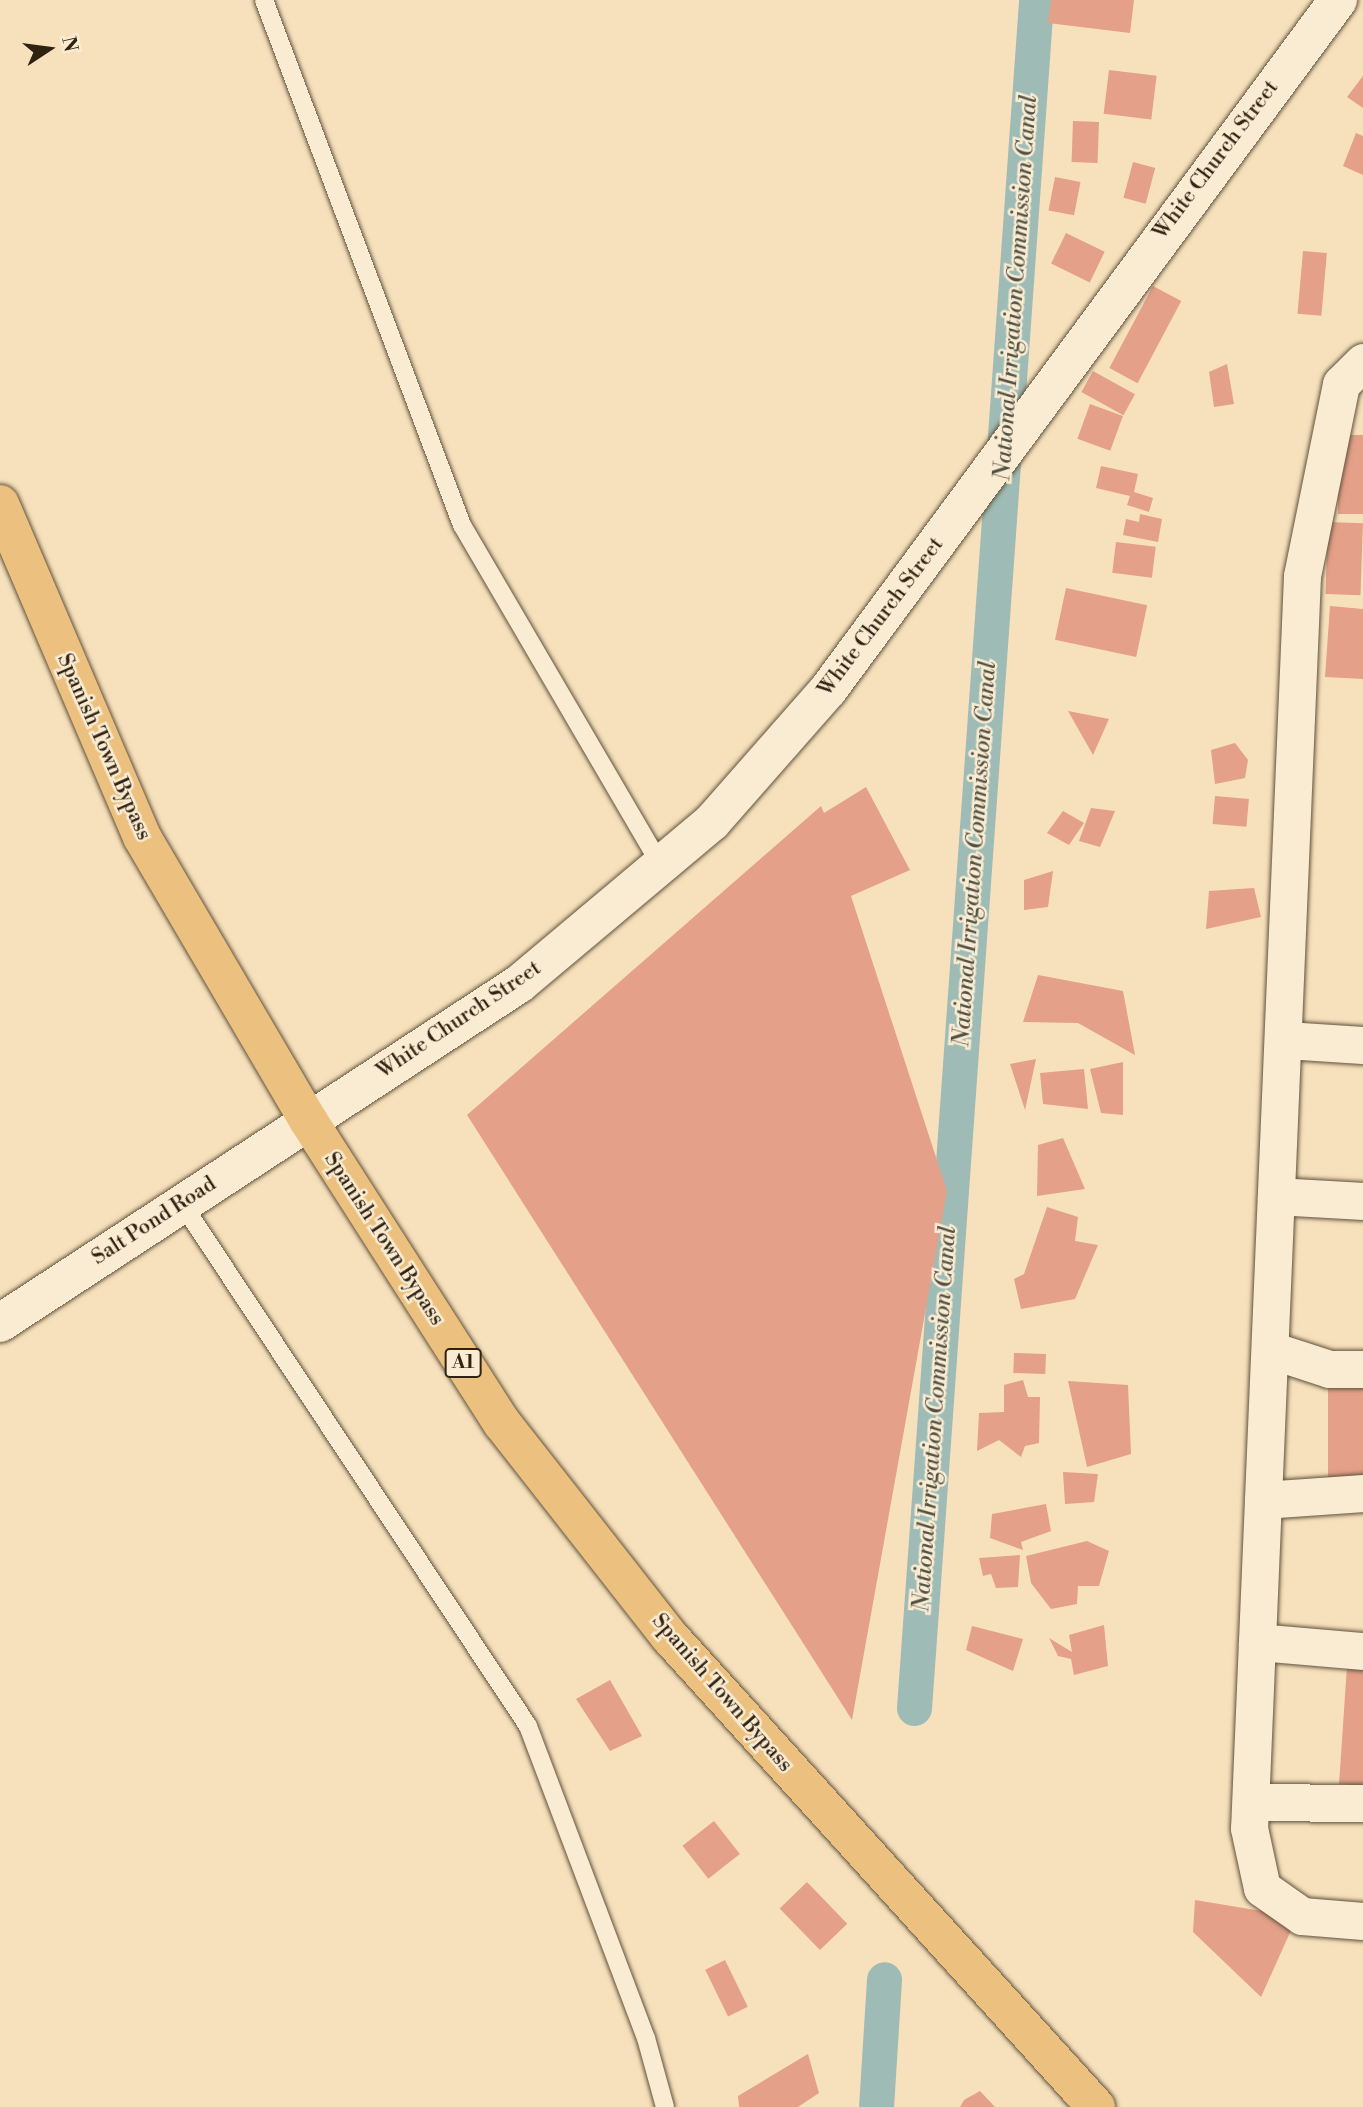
<!DOCTYPE html>
<html>
<head>
<meta charset="utf-8">
<style>
  body { margin:0 }
  #map { position:relative; width:1363px; height:2107px; overflow:hidden; background:#f7e1bc; font-family:"Libre Bodoni",serif }
  div>[style] { position:absolute }
  .canal>* { height:35px; margin:-17.5px; padding:0 17.5px; transform-origin:17.5px; border-radius:17.5px; background:#9ebcb5 }
  .building>* { inset:0; background:#e4a088; transform-origin:0 0 }
  .roads { filter:drop-shadow(0 0 2px #61523c) drop-shadow(0 0 2px #61523c) }
  .lane>* { height:18px; margin:-9px; padding:0 9px; transform-origin:9px; border-radius:9px; background:#faecd3 }
  .street>* { height:37px; margin:-18.5px; padding:0 18.5px; transform-origin:18.5px; border-radius:18.5px; background:#faecd3 }
  .secondary>* { height:38px; margin:-19px; padding:0 19px; transform-origin:19px; border-radius:19px; background:#faecd3 }
  .primary>* { height:38px; margin:-19px; padding:0 19px; transform-origin:19px; border-radius:19px; background:#ecc07e }
  span { translate:-50% -50%; white-space:nowrap; text-align:center; line-height:1.15; -webkit-text-stroke:5px #faecd3; paint-order:stroke }
  .shield-label span { padding:2px 5px; background:#faecd3; border:2px solid; border-radius:5px; -webkit-text-stroke-width:0 }
  .shield-label { font-size:19px; color:#2f2211; font-weight:700 }
  .street-label { font-size:21px; color:#2f2211 }
  .water-label { font-size:23px; color:#505042; font-style:italic }
  .north { position:absolute; left:14px; top:14px; width:70px; height:70px; -webkit-text-stroke:5px #faecd3; paint-order:stroke; rotate:77deg; font-size:19px; font-weight:700; line-height:28px; text-align:center; color:#2f2211 }
  .north::after { content:''; display:block; margin:auto; width:24px; height:32px; background:#2f2211; clip-path:polygon(50% 0,100% 100%,50% 72%,0 100%) }
</style>
</head>
<body>
<div id="map">
  <div class="canal">
    <div style="left:914px;top:1708px;width:1712px;rotate:-85.91deg"></div>
    <div style="left:876px;top:2107px;width:128px;rotate:-86.4deg"></div>
  </div>
  <div class="building">
    <div style="clip-path:polygon(1051px 0,1134px 0,1130px 33px,1048px 23px)"></div>
    <div style="left:1109px;top:70px;width:48px;height:44px;rotate:7deg"></div>
    <div style="clip-path:polygon(1363px 76px,1363px 108px,1347px 97px)"></div>
    <div style="left:1073px;top:121px;width:26px;height:41px;rotate:2deg"></div>
    <div style="clip-path:polygon(1356px 133px,1363px 136px,1363px 175px,1343px 166px)"></div>
    <div style="left:1133px;top:162px;width:23px;height:37px;rotate:15deg"></div>
    <div style="left:1055px;top:177px;width:26px;height:34px;rotate:11deg"></div>
    <div style="left:1066px;top:233px;width:43px;height:34px;rotate:26deg"></div>
    <div style="left:1303px;top:251px;width:24px;height:63px;rotate:5deg"></div>
    <div style="left:1153px;top:286px;width:32px;height:93px;rotate:28deg"></div>
    <div style="clip-path:polygon(1227px 364px,1234px 404px,1214px 407px,1209px 372px)"></div>
    <div style="left:1093px;top:371px;width:48px;height:24px;rotate:29deg"></div>
    <div style="left:1090px;top:404px;width:35px;height:37px;rotate:20deg"></div>
    <div style="left:1338px;top:435px;width:25px;height:79px"></div>
    <div style="clip-path:polygon(1101px 466px,1138px 474px,1134px 492px,1153px 498px,1149px 512px,1127px 505px,1130px 496px,1096px 488px)"></div>
    <div style="clip-path:polygon(1140px 514px,1162px 519px,1158px 542px,1123px 535px,1126px 519px,1139px 522px)"></div>
    <div style="left:1328px;top:522px;width:35px;height:72px;rotate:2deg"></div>
    <div style="left:1116px;top:542px;width:40px;height:31px;rotate:7deg"></div>
    <div style="left:1066px;top:588px;width:83px;height:53px;rotate:12deg"></div>
    <div style="clip-path:polygon(1330px 606px,1363px 609px,1363px 679px,1325px 677px)"></div>
    <div style="clip-path:polygon(1068px 711px,1109px 719px,1093px 755px)"></div>
    <div style="clip-path:polygon(1235px 743px,1248px 760px,1245px 778px,1215px 784px,1211px 750px)"></div>
    <div style="clip-path:polygon(866px 787px,910px 870px,851px 896px,947px 1191px,852px 1720px,467px 1115px,821px 806px,824px 813px)"></div>
    <div style="left:1215px;top:796px;width:34px;height:28px;rotate:5deg"></div>
    <div style="clip-path:polygon(1091px 808px,1115px 811px,1100px 847px,1079px 841px)"></div>
    <div style="clip-path:polygon(1063px 811px,1084px 823px,1069px 845px,1047px 833px)"></div>
    <div style="clip-path:polygon(1053px 871px,1048px 907px,1024px 910px,1024px 880px)"></div>
    <div style="clip-path:polygon(1254px 888px,1261px 917px,1206px 929px,1209px 891px)"></div>
    <div style="clip-path:polygon(1038px 975px,1123px 991px,1135px 1055px,1078px 1023px,1023px 1022px)"></div>
    <div style="clip-path:polygon(1036px 1059px,1025px 1110px,1010px 1064px)"></div>
    <div style="clip-path:polygon(1123px 1062px,1123px 1115px,1101px 1113px,1090px 1069px)"></div>
    <div style="clip-path:polygon(1084px 1069px,1088px 1109px,1043px 1104px,1040px 1073px)"></div>
    <div style="clip-path:polygon(1063px 1138px,1085px 1189px,1037px 1196px,1038px 1145px)"></div>
    <div style="clip-path:polygon(1047px 1207px,1078px 1217px,1075px 1241px,1098px 1245px,1075px 1299px,1021px 1309px,1014px 1279px,1024px 1274px)"></div>
    <div style="left:1014px;top:1353px;width:32px;height:20px;rotate:2deg"></div>
    <div style="left:1363px;top:1363px;width:128px;height:35px;rotate:90deg"></div>
    <div style="clip-path:polygon(1023px 1380px,1028px 1397px,1040px 1397px,1039px 1443px,1025px 1446px,1021px 1457px,999px 1440px,977px 1451px,979px 1413px,1004px 1412px,1004px 1385px)"></div>
    <div style="clip-path:polygon(1068px 1381px,1128px 1385px,1131px 1454px,1087px 1467px)"></div>
    <div style="clip-path:polygon(1063px 1472px,1098px 1474px,1094px 1502px,1065px 1504px)"></div>
    <div style="clip-path:polygon(1046px 1504px,1051px 1531px,1021px 1542px,1023px 1550px,990px 1538px,992px 1514px)"></div>
    <div style="clip-path:polygon(1087px 1541px,1109px 1551px,1099px 1586px,1078px 1586px,1077px 1604px,1051px 1609px,1031px 1583px,1026px 1556px)"></div>
    <div style="clip-path:polygon(1020px 1555px,1018px 1587px,996px 1588px,991px 1574px,983px 1576px,979px 1558px)"></div>
    <div style="clip-path:polygon(1104px 1625px,1108px 1666px,1074px 1675px,1071px 1659px,1058px 1656px,1049px 1638px,1072px 1652px,1069px 1635px)"></div>
    <div style="clip-path:polygon(972px 1626px,1023px 1639px,1013px 1671px,966px 1650px)"></div>
    <div style="clip-path:polygon(1347px 1666px,1363px 1667px,1363px 1786px,1339px 1784px)"></div>
    <div style="clip-path:polygon(610px 1680px,642px 1736px,610px 1751px,576px 1699px)"></div>
    <div style="left:714px;top:1821px;width:42px;height:40px;rotate:52deg"></div>
    <div style="left:807px;top:1882px;width:58px;height:38px;rotate:46deg"></div>
    <div style="clip-path:polygon(1195px 1900px,1297px 1917px,1261px 1997px,1193px 1932px)"></div>
    <div style="left:725px;top:1960px;width:52px;height:22px;rotate:64deg"></div>
    <div style="clip-path:polygon(808px 2054px,819px 2093px,798px 2107px,739px 2107px,738px 2096px)"></div>
    <div style="clip-path:polygon(980px 2091px,995px 2107px,960px 2107px,964px 2100px)"></div>
  </div>
  <div class="roads">
    <div class="lane">
      <div style="left:264px;top:0;width:561px;rotate:69.34deg"></div>
      <div style="left:462px;top:525px;width:394px;rotate:59.7deg"></div>
      <div style="left:181px;top:1202px;width:628px;rotate:56.49deg"></div>
      <div style="left:528px;top:1726px;width:334px;rotate:69.3deg"></div>
      <div style="left:646px;top:2038px;width:72px;rotate:74.6deg"></div>
    </div>
    <div class="street">
      <div style="left:1363px;top:362px;width:31px;rotate:135deg"></div>
      <div style="left:1341px;top:384px;width:196px;rotate:101.5deg"></div>
      <div style="left:1302px;top:576px;width:1253px;rotate:92.42deg"></div>
      <div style="left:1249px;top:1828px;width:61px;rotate:77.8deg"></div>
      <div style="left:1262px;top:1888px;width:49px;rotate:35deg"></div>
      <div style="left:1302px;top:1916px;width:61px;rotate:4.7deg"></div>
      <div style="left:1285px;top:1040px;width:78px;rotate:3.7deg"></div>
      <div style="left:1276px;top:1196px;width:87px;rotate:3.3deg"></div>
      <div style="left:1271px;top:1350px;width:61px;rotate:18.1deg"></div>
      <div style="left:1329px;top:1369px;width:34px"></div>
      <div style="left:1263px;top:1500px;width:100px;rotate:-4deg"></div>
      <div style="left:1257px;top:1642px;width:106px;rotate:4.9deg"></div>
      <div style="left:1251px;top:1802px;width:112px;rotate:0.5deg"></div>
    </div>
    <div class="secondary">
      <div style="left:0;top:1323px;width:620px;rotate:-33.15deg"></div>
      <div style="left:519px;top:984px;width:252px;rotate:-40deg"></div>
      <div style="left:712px;top:822px;width:176px;rotate:-48.7deg"></div>
      <div style="left:828px;top:690px;width:858px;rotate:-53.53deg"></div>
    </div>
    <div class="primary">
      <div style="left:0;top:504px;width:362px;rotate:66.9deg"></div>
      <div style="left:142px;top:837px;width:328px;rotate:59.6deg"></div>
      <div style="left:308px;top:1120px;width:360px;rotate:57.4deg"></div>
      <div style="left:502px;top:1423px;width:271px;rotate:51.9deg"></div>
      <div style="left:669px;top:1636px;width:636px;rotate:47.81deg"></div>
    </div>
  </div>
  <div class="shield-label">
    <span style="left:463px;top:1363px">A1</span>
  </div>
  <div class="street-label">
    <span style="left:1216px;top:160px;rotate:-53deg">White Church Street</span>
    <span style="left:881px;top:617px;rotate:-53deg">White Church Street</span>
    <span style="left:104px;top:747px;rotate:66deg">Spanish Town Bypass</span>
    <span style="left:459px;top:1020px;rotate:-34deg">White Church Street</span>
    <span style="left:154px;top:1221px;rotate:-33deg">Salt Pond Road</span>
    <span style="left:384px;top:1239px;rotate:57deg">Spanish Town Bypass</span>
    <span style="left:722px;top:1693px;rotate:49deg">Spanish Town Bypass</span>
  </div>
  <div class="water-label">
    <span style="left:1016px;top:288px;rotate:-86deg">National Irrigation Commission Canal</span>
    <span style="left:975px;top:854px;rotate:-86deg">National Irrigation Commission Canal</span>
    <span style="left:935px;top:1419px;rotate:-86deg">National Irrigation Commission Canal</span>
  </div>
  <div class="north">N</div>
</div>
</body>
</html>
